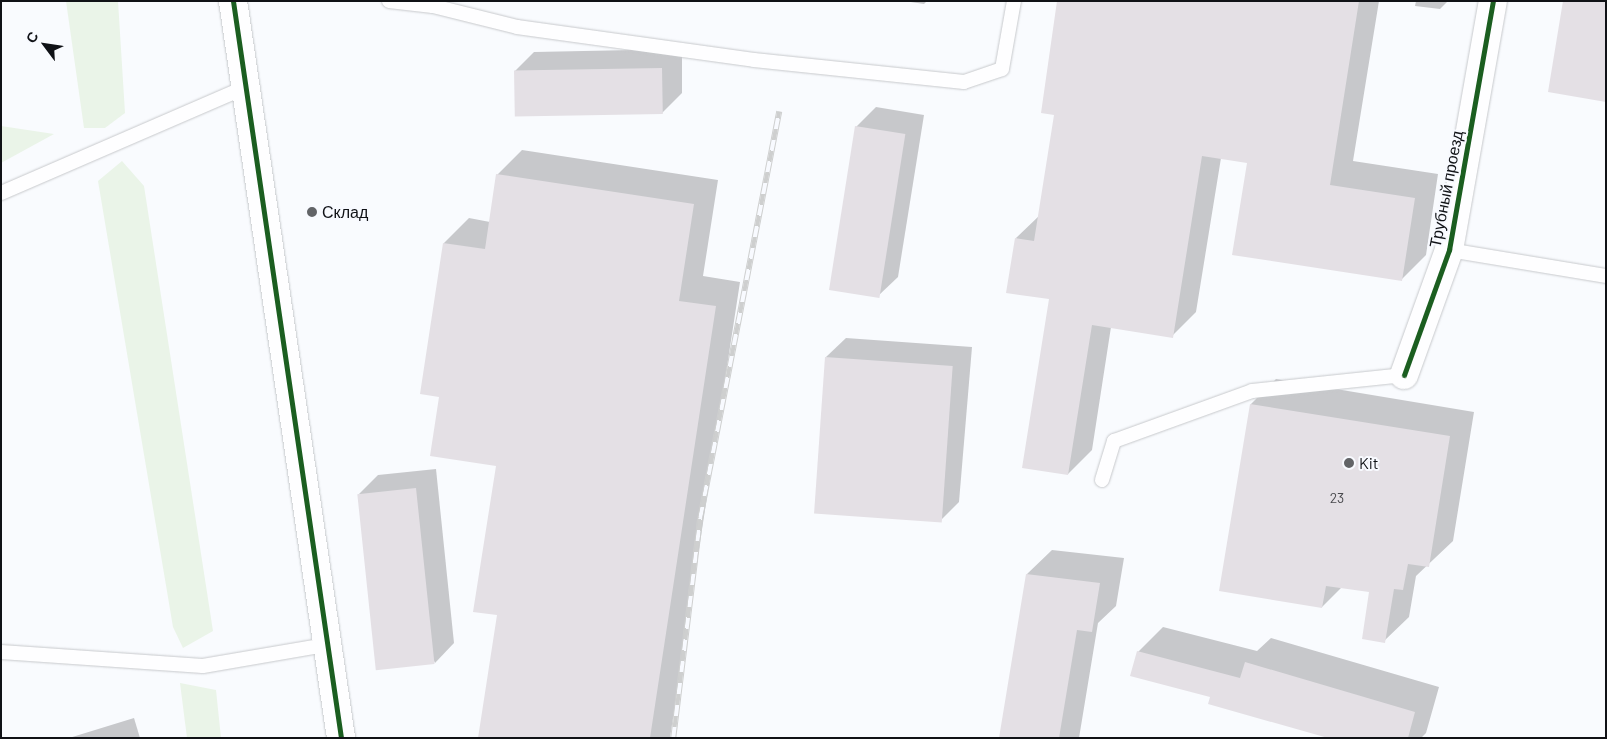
<!DOCTYPE html>
<html>
<head>
<meta charset="utf-8">
<style>
  body { margin:0 }
  #map { position:relative; width:1607px; height:739px; overflow:hidden; background:#f9fbfe; font-family:Barlow,sans-serif }
  div>[style] { position:absolute }
  .green>* { inset:0; background:#eaf4e8 }
  .shadow>* { inset:0; background:#0003 }
  .building>* { inset:0; background:#e4e0e5; transform-origin:0 0 }
  .roads { filter:drop-shadow(0 0 1px #c7c9cc) drop-shadow(0 0 1px #c7c9cc) }
  .service>* { height:14px; margin:-7px; padding:0 7px; transform-origin:7px; border-radius:7px; background:#fefeff }
  .minor>* { height:28px; margin:-14px; padding:0 14px; transform-origin:14px; border-radius:14px; background:#fefeff }
  .tertiary>* { height:28px; margin:-14px; padding:0 14px; transform-origin:14px; border-radius:14px; background:#fefeff }
  .rail>* { height:5.5px; margin-top:-2.75px; transform-origin:0; background:repeating-linear-gradient(90deg,#f8faff 0 11px,#cecfcf 0 22px); box-sizing:border-box; border-block:1px solid #cecfcf }
  .cycleway>* { height:5px; margin:-2.5px; padding:0 2.5px; transform-origin:2.5px; border-radius:2.5px; background:#1b5e20 }
  .dots>* { width:14px; height:14px; translate:-50% -50%; box-sizing:border-box; border:2px solid #f8faff; border-radius:50% }
  span { translate:-50% -50%; white-space:nowrap; text-align:center; line-height:1.15; -webkit-text-stroke:4px #f8faff; paint-order:stroke }
  .number-label { font-size:14px; color:#48494d }
  .number-label span { -webkit-text-stroke-width:0 }
  .street-label { font-size:16px; color:#101216 }
  .poi-label { font-size:16px; color:#101216 }
  .left { translate:0 -50%; text-align:left }
  .frame { position:absolute; inset:0; border:2px solid #101216; pointer-events:none }
  .north { position:absolute; left:20px; top:20px; width:50px; height:50px; -webkit-text-stroke:4px #f8faff; paint-order:stroke; rotate:301deg; font-size:14px; font-weight:700; line-height:20px; text-align:center; color:#101216 }
  .north::after { content:''; display:block; margin:auto; width:18px; height:22px; background:#101216; clip-path:polygon(50% 0,100% 100%,50% 72%,0 100%) }
</style>
</head>
<body>
<div id="map">
  <div class="green">
    <div style="clip-path:polygon(66px 1px,118px 1px,125px 113px,105px 128px,84px 128px)"></div>
    <div style="clip-path:polygon(1px 126px,54px 134px,1px 163px)"></div>
    <div style="clip-path:polygon(122px 161px,144px 186px,213px 631px,183px 648px,173px 627px,98px 181px)"></div>
    <div style="clip-path:polygon(180px 683px,216px 690px,221px 738px,187px 738px)"></div>
  </div>
  <div class="shadow">
    <div style="clip-path:polygon(904px 1px,927px 1px,924px 4px)"></div>
    <div style="clip-path:polygon(1058px 1px,1379px 1px,1353px 161px,1438px 174px,1426px 255px,1402px 279px,1248px 162px,1221px 158px,1196px 312px,1172px 336px,1111px 327px,1092px 450px,1068px 474px,1050px 298px,1016px 238px,1040px 215px,1056px 114px,1042px 112px)"></div>
    <div style="clip-path:polygon(1416px 1px,1448px 1px,1440px 9px,1415px 6px)"></div>
    <div style="clip-path:polygon(682px 49px,682px 93px,662px 113px,515px 71px,534px 52px)"></div>
    <div style="clip-path:polygon(876px 107px,924px 115px,898px 277px,878px 296px,856px 127px)"></div>
    <div style="clip-path:polygon(522px 150px,718px 180px,703px 276px,740px 282px,670px 738px,479px 738px,498px 614px,497px 465px,441px 396px,421px 393px,444px 243px,469px 218px,490px 222px,497px 175px)"></div>
    <div style="clip-path:polygon(846px 338px,972px 347px,959px 502px,939px 522px,826px 357px)"></div>
    <div style="clip-path:polygon(1276px 379px,1474px 412px,1453px 541px,1416px 576px,1409px 617px,1384px 641px,1371px 591px,1342px 587px,1322px 607px,1220px 590px,1251px 404px)"></div>
    <div style="clip-path:polygon(436px 469px,454px 643px,435px 663px,358px 495px,378px 475px)"></div>
    <div style="clip-path:polygon(1052px 550px,1124px 558px,1116px 606px,1098px 623px,1079px 738px,1000px 738px,1027px 574px)"></div>
    <div style="clip-path:polygon(1163px 627px,1257px 651px,1271px 638px,1439px 687px,1426px 733px,1421px 738px,1332px 738px,1211px 696px,1138px 652px)"></div>
    <div style="clip-path:polygon(134px 718px,140px 738px,69px 738px)"></div>
  </div>
  <div class="building">
    <div style="clip-path:polygon(1057px 1px,1359px 1px,1330px 185px,1415px 198px,1402px 281px,1232px 255px,1247px 163px,1202px 156px,1173px 338px,1092px 325px,1068px 475px,1022px 468px,1049px 299px,1006px 293px,1015px 238px,1034px 241px,1054px 115px,1041px 113px)"></div>
    <div style="clip-path:polygon(1563px 1px,1606px 1px,1606px 102px,1548px 92px)"></div>
    <div style="left:662px;top:68px;width:46px;height:148px;rotate:89deg"></div>
    <div style="left:855px;top:126px;width:51px;height:166px;rotate:9deg"></div>
    <div style="clip-path:polygon(496px 174px,694px 204px,679px 301px,716px 306px,650px 738px,478px 738px,497px 615px,473px 612px,496px 466px,430px 456px,439px 397px,420px 394px,443px 243px,485px 249px)"></div>
    <div style="left:825px;top:357px;width:128px;height:157px;rotate:4deg"></div>
    <div style="clip-path:polygon(1250px 404px,1450px 436px,1429px 567px,1408px 564px,1403px 590px,1394px 589px,1385px 643px,1362px 639px,1369px 592px,1326px 586px,1322px 608px,1219px 591px)"></div>
    <div style="left:416px;top:488px;width:177px;height:59px;rotate:84deg"></div>
    <div style="clip-path:polygon(1026px 574px,1100px 583px,1092px 632px,1077px 630px,1059px 738px,999px 738px)"></div>
    <div style="clip-path:polygon(1137px 651px,1240px 678px,1245px 662px,1415px 712px,1408px 738px,1328px 738px,1208px 704px,1210px 697px,1130px 676px)"></div>
  </div>
  <div class="roads">
    <div class="service">
      <div style="left:389px;top:1px;width:44px;rotate:6.5deg"></div>
      <div style="left:433px;top:6px;width:5px;rotate:-90deg"></div>
      <div style="left:433px;top:6px;width:87px;rotate:14deg"></div>
      <div style="left:517px;top:27px;width:239px;rotate:7.9deg"></div>
      <div style="left:754px;top:60px;width:211px;rotate:6deg"></div>
      <div style="left:964px;top:82px;width:40px;rotate:-18.9deg"></div>
      <div style="left:1002px;top:69px;width:69px;rotate:-80deg"></div>
      <div style="left:1px;top:193px;width:265px;rotate:-23.4deg"></div>
      <div style="left:1449px;top:250px;width:159px;rotate:9.4deg"></div>
      <div style="left:1102px;top:480px;width:41px;rotate:-72.9deg"></div>
      <div style="left:1114px;top:441px;width:147px;rotate:-19.9deg"></div>
      <div style="left:1252px;top:391px;width:153px;rotate:-6deg"></div>
      <div style="left:1px;top:652px;width:202px;rotate:4deg"></div>
      <div style="left:203px;top:666px;width:125px;rotate:-9.7deg"></div>
    </div>
    <div class="minor">
      <div style="left:1404px;top:375px;width:133px;rotate:-70.2deg"></div>
      <div style="left:1449px;top:250px;width:253px;rotate:-80deg"></div>
    </div>
    <div class="tertiary">
      <div style="left:233px;top:1px;width:745px;rotate:81.66deg"></div>
    </div>
  </div>
  <div class="rail">
    <div style="left:673px;top:738px;width:222px;rotate:-83deg"></div>
    <div style="left:700px;top:518px;width:414px;rotate:-79deg"></div>
  </div>
  <div class="cycleway">
    <div style="left:233px;top:1px;width:745px;rotate:81.66deg"></div>
    <div style="left:1404px;top:375px;width:133px;rotate:-70.2deg"></div>
    <div style="left:1449px;top:250px;width:253px;rotate:-80deg"></div>
  </div>
  <div class="dots">
    <div style="left:312px;top:212px;background:#626467"></div>
    <div style="left:1349px;top:463px;background:#626467"></div>
  </div>
  <div class="number-label">
    <span style="left:1337px;top:498px">23</span>
  </div>
  <div class="street-label">
    <span style="left:1446px;top:189px;rotate:-79deg">Трубный проезд</span>
  </div>
  <div class="poi-label">
    <span class="left" style="left:322px;top:212px">Склад</span>
    <span class="left" style="left:1359px;top:463px">Kit</span>
  </div>
  <div class="frame"></div>
  <div class="north">С</div>
</div>
</body>
</html>
